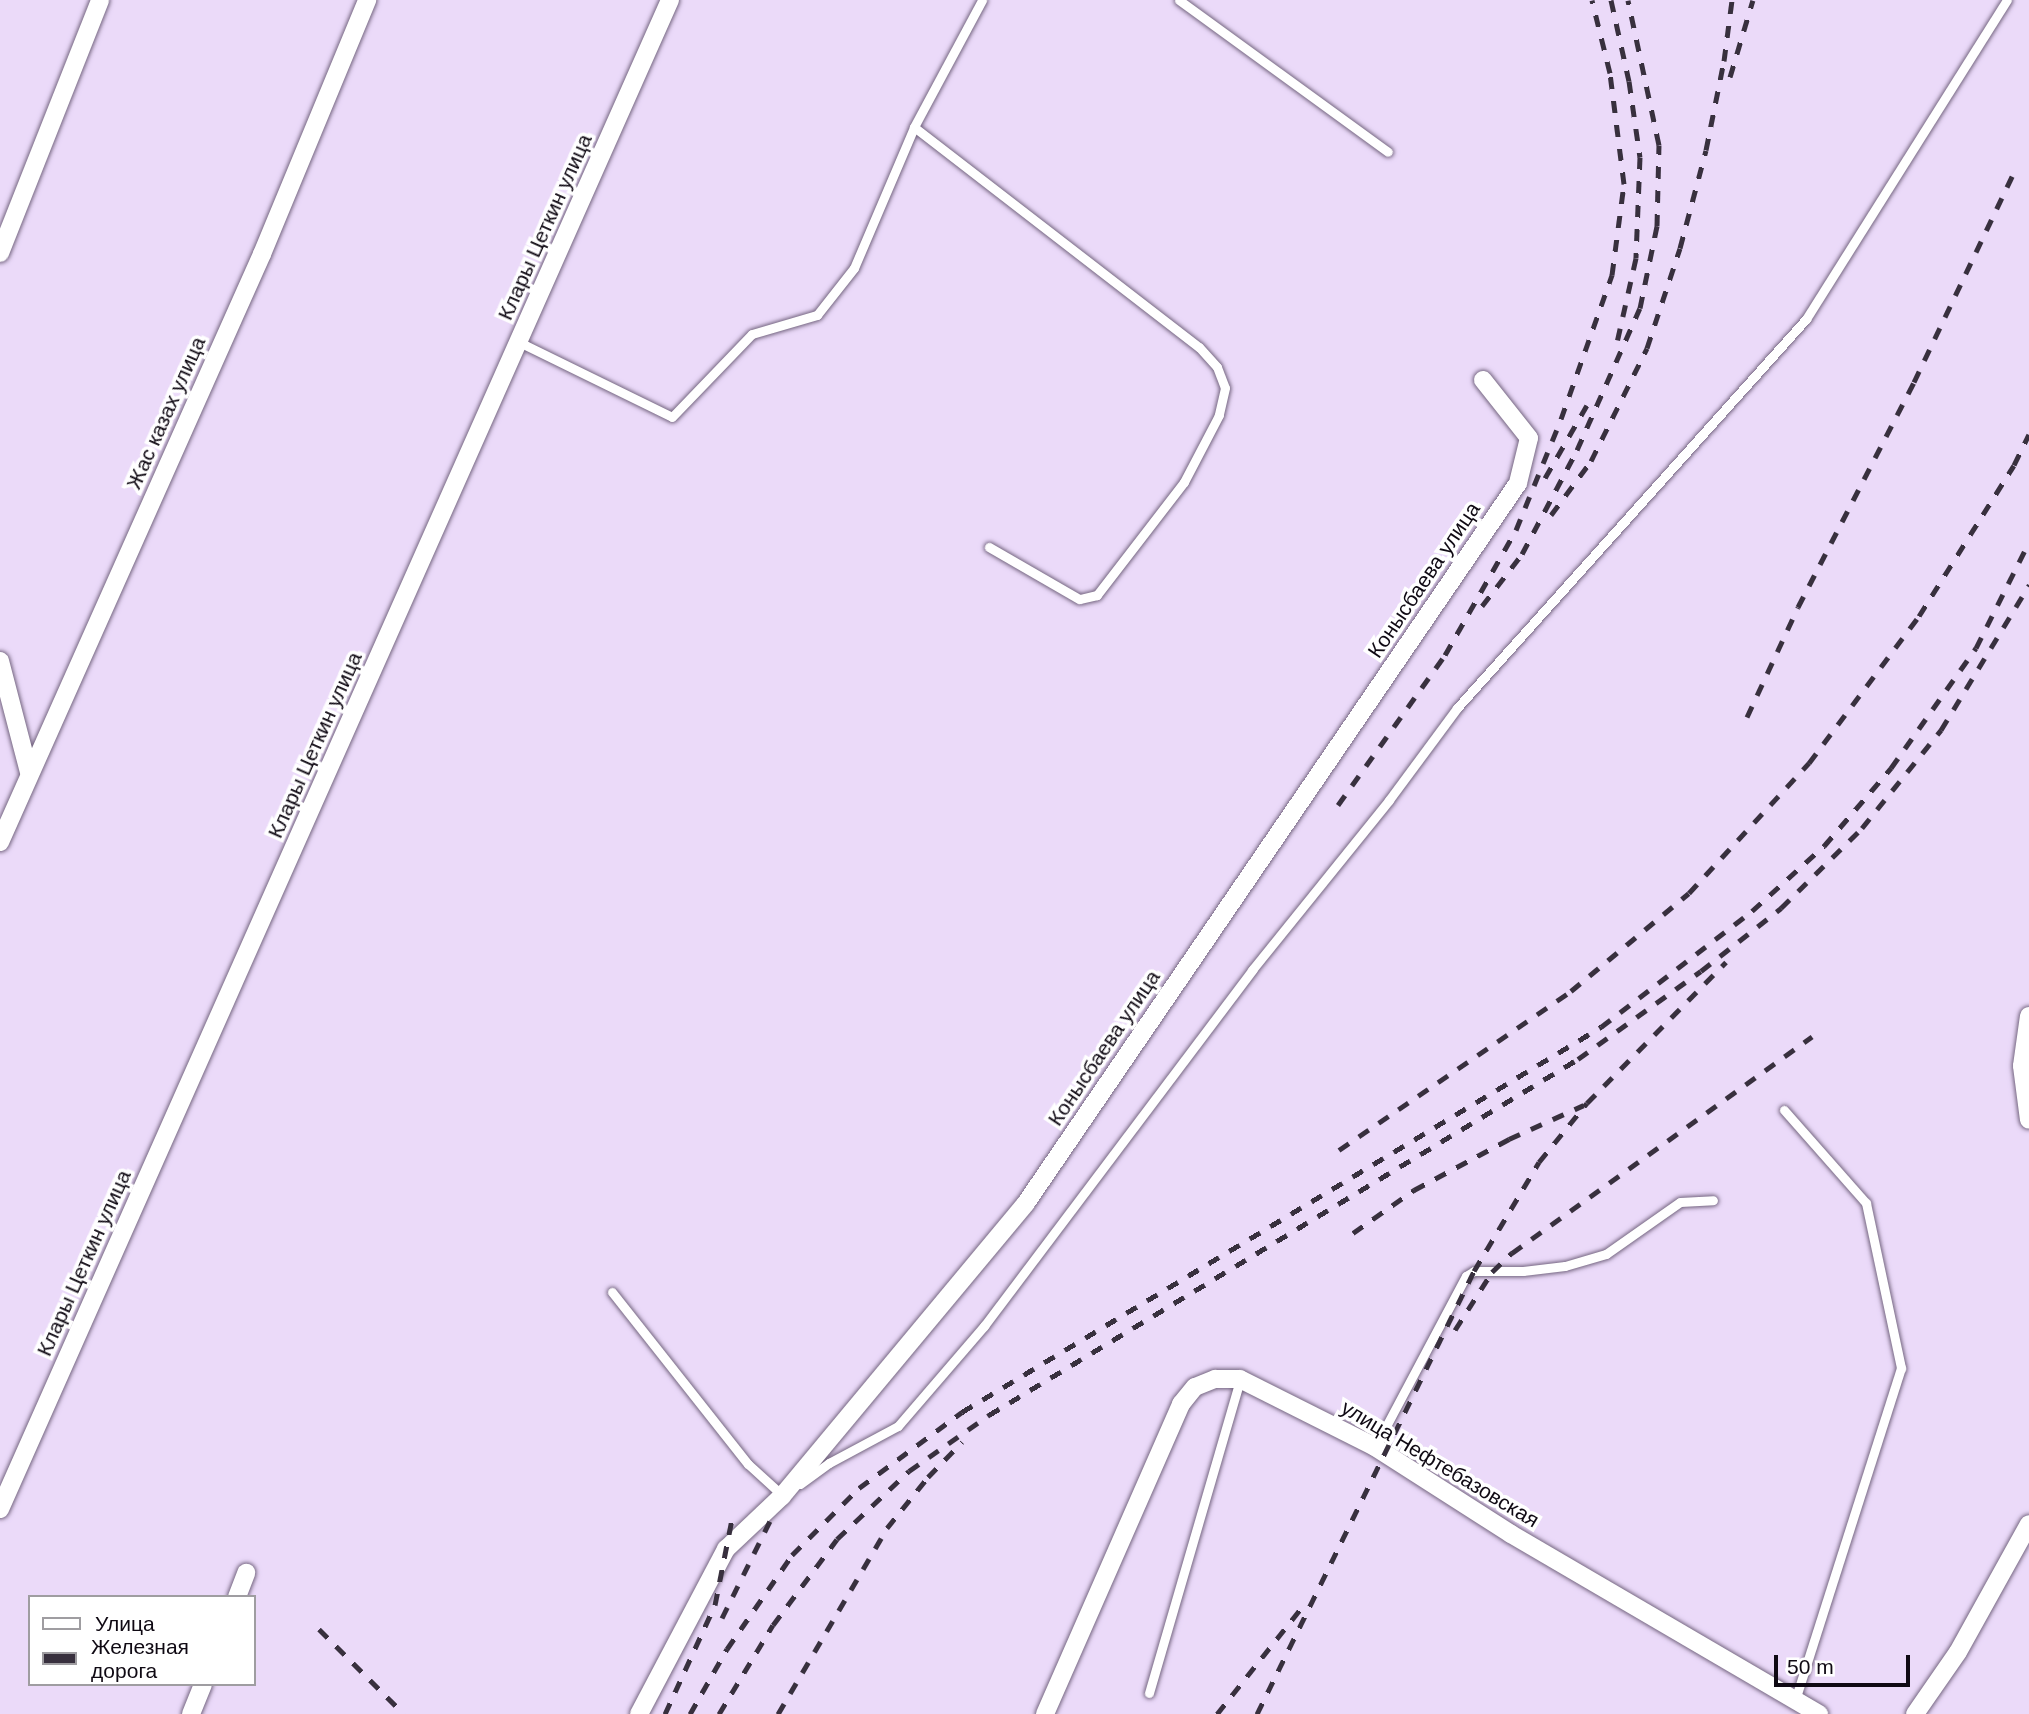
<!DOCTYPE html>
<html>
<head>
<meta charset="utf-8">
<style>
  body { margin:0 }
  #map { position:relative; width:2029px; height:1714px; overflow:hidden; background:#ebdaf9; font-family:Arial,sans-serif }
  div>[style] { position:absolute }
  .roads { filter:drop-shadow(0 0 2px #756681) drop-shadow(0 0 2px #756681) }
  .lane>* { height:9px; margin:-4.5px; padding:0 4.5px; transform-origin:4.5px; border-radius:4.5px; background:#fff }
  .street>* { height:18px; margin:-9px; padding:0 9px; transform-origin:9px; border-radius:9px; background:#fff }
  .rail>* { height:5px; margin-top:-2.5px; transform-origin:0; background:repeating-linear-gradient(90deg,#38303e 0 12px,transparent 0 24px) }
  span { translate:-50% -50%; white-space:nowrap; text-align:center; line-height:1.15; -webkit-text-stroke:7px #fff; paint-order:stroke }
  .street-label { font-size:21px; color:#0f0913 }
  .legend { position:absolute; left:28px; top:1595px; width:228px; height:91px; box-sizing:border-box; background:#fff; border:2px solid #9f9da1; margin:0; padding:9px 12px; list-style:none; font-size:21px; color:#0f0913 }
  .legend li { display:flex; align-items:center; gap:14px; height:35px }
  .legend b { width:35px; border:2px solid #9f9da1 }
  .scale { position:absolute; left:1774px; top:1655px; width:136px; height:32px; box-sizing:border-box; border:4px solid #0f0913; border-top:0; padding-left:9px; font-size:21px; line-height:24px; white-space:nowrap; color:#0f0913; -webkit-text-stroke:5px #fff; paint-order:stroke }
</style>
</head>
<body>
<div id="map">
  <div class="roads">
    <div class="lane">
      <div style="left:1179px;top:0;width:258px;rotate:36deg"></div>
      <div style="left:914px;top:127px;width:360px;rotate:37.7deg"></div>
      <div style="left:1199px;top:347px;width:27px;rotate:48deg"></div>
      <div style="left:1217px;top:367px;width:22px;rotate:69deg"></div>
      <div style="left:1225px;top:388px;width:28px;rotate:103deg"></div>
      <div style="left:1219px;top:415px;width:76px;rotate:117.6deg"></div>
      <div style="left:1184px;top:482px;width:143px;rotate:127.6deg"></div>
      <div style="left:1097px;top:595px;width:18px;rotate:167deg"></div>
      <div style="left:1079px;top:599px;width:104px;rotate:-150deg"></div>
      <div style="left:519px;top:342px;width:170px;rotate:26.1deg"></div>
      <div style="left:672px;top:417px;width:115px;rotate:-46.1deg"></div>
      <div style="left:752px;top:334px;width:68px;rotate:-16.3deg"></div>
      <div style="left:817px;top:315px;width:60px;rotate:-51.8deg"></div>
      <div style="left:854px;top:268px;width:153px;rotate:-66.9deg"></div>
      <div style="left:914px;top:127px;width:144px;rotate:-61.8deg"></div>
      <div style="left:1784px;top:1110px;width:124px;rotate:48.6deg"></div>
      <div style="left:1866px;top:1203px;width:169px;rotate:78deg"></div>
      <div style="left:1901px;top:1368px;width:349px;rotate:107.7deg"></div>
      <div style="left:612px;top:1292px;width:219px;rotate:51.7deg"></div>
      <div style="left:748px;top:1464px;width:47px;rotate:42.4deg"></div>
      <div style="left:1375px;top:1447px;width:194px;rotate:-62deg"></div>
      <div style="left:1466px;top:1276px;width:9px;rotate:-32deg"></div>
      <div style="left:1474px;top:1271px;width:49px"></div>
      <div style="left:1523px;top:1271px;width:42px;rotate:-6.8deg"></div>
      <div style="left:1565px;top:1266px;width:43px;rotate:-16.3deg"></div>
      <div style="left:1606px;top:1254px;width:90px;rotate:-35.1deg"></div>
      <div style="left:1680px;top:1202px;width:33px;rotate:-3deg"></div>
      <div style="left:800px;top:1484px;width:36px;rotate:-36deg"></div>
      <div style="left:829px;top:1463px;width:78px;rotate:-28.2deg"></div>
      <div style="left:898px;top:1426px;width:132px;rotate:-49.3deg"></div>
      <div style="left:984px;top:1326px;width:446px;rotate:-53deg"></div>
      <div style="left:1252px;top:970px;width:218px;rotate:-51.1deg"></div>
      <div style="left:1389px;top:800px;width:114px;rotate:-53.5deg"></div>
      <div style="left:1457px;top:708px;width:523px;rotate:-48.1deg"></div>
      <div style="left:1806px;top:319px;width:377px;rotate:-57.8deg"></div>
      <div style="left:1149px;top:1693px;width:327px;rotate:-73.8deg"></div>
    </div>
    <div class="street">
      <div style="left:0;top:253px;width:272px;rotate:-68.4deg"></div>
      <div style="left:0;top:661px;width:115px;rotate:75.4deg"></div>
      <div style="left:0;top:842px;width:644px;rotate:-65.98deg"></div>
      <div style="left:262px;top:254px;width:275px;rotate:-67.5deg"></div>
      <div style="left:2029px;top:1016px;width:50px;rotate:98deg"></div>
      <div style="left:2022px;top:1066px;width:54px;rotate:82.6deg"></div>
      <div style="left:0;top:1509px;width:1651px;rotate:-66.06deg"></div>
      <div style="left:237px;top:1597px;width:26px;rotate:-69deg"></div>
      <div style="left:191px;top:1714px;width:32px;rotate:-68deg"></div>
      <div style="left:639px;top:1714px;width:187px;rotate:-62.2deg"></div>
      <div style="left:726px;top:1549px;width:77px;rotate:-43.4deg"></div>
      <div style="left:782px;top:1496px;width:381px;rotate:-50.2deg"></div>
      <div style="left:1026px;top:1203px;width:872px;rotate:-55.65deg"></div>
      <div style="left:1518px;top:483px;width:46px;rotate:-76.3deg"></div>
      <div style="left:1529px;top:438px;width:74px;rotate:-128.4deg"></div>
      <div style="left:1045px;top:1714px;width:339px;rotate:-66.3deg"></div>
      <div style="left:1181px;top:1404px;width:22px;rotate:-51deg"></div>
      <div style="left:1195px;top:1387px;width:22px;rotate:-22deg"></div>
      <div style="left:1215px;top:1379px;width:25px"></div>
      <div style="left:1240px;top:1379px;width:151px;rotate:26.7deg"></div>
      <div style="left:1375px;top:1447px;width:161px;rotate:32.6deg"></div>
      <div style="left:1511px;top:1534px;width:357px;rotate:30.3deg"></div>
      <div style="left:1915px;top:1714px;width:75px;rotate:-55.3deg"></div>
      <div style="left:1958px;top:1652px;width:146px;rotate:-61deg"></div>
    </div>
  </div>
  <div class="rail">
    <div style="left:1611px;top:0;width:83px;rotate:77.5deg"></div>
    <div style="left:1629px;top:81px;width:77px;rotate:81.8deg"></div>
    <div style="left:1640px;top:157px;width:101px;rotate:92.3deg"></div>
    <div style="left:1636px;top:258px;width:86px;rotate:102.7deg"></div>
    <div style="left:1730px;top:77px;width:80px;rotate:-73.4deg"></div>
    <div style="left:1545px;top:478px;width:84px;rotate:-60.1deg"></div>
    <div style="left:1551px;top:515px;width:67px;rotate:-53.5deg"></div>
    <div style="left:1591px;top:461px;width:126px;rotate:-63.6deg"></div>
    <div style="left:1647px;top:348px;width:105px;rotate:-71.7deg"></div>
    <div style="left:1680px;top:248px;width:101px;rotate:-75.1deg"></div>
    <div style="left:1706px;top:150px;width:91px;rotate:-78.6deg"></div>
    <div style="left:1724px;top:61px;width:62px;rotate:-82.5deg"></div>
    <div style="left:1482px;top:606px;width:66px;rotate:-52.4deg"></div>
    <div style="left:1522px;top:554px;width:118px;rotate:-62.1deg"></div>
    <div style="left:1577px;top:450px;width:155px;rotate:-66.1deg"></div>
    <div style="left:1640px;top:308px;width:84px;rotate:-78.3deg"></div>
    <div style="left:1657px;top:226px;width:81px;rotate:-88.6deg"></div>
    <div style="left:1659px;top:145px;width:148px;rotate:-102.1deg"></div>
    <div style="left:1747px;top:717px;width:121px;rotate:-65.1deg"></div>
    <div style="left:1798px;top:607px;width:253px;rotate:-62.7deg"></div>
    <div style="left:1914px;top:382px;width:230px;rotate:-64.5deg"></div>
    <div style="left:1338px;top:805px;width:184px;rotate:-54.5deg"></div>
    <div style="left:1445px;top:655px;width:144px;rotate:-60.4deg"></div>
    <div style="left:1516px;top:530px;width:120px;rotate:-67.9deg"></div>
    <div style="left:1561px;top:419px;width:153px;rotate:-70.5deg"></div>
    <div style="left:1612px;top:275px;width:92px;rotate:-82.5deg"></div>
    <div style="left:1624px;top:184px;width:112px;rotate:-97.2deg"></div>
    <div style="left:1610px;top:73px;width:75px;rotate:-103.9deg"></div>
    <div style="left:1339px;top:1150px;width:281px;rotate:-34.4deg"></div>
    <div style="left:1571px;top:991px;width:153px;rotate:-39.7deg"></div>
    <div style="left:1689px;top:893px;width:177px;rotate:-47.3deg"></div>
    <div style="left:1809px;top:763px;width:184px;rotate:-53.2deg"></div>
    <div style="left:1919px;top:616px;width:178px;rotate:-57.8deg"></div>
    <div style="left:2014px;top:465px;width:34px;rotate:-64deg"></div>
    <div style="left:1353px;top:1233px;width:75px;rotate:-35.2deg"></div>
    <div style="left:1414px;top:1190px;width:108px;rotate:-28.2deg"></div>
    <div style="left:1509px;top:1139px;width:82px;rotate:-24.4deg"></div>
    <div style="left:1455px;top:1330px;width:69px;rotate:-57.5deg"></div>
    <div style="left:1492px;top:1272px;width:28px;rotate:-44deg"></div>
    <div style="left:1512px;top:1253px;width:370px;rotate:-35.8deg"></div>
    <div style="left:722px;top:1618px;width:117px;rotate:-63.7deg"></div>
    <div style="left:319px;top:1629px;width:120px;rotate:45deg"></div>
    <div style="left:665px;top:1714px;width:120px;rotate:-65.4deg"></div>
    <div style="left:715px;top:1605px;width:93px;rotate:-78.8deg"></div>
    <div style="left:690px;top:1714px;width:75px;rotate:-60.4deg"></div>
    <div style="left:727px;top:1649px;width:114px;rotate:-55.3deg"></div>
    <div style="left:792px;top:1555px;width:95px;rotate:-45deg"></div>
    <div style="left:859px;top:1488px;width:128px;rotate:-36.4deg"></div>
    <div style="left:962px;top:1412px;width:746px;rotate:-31.07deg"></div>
    <div style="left:1601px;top:1027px;width:190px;rotate:-37.5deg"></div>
    <div style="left:1752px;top:911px;width:97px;rotate:-42.1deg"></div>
    <div style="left:1824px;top:846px;width:103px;rotate:-49.3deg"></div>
    <div style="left:1891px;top:768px;width:147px;rotate:-54.7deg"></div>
    <div style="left:1976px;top:648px;width:119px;rotate:-63.4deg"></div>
    <div style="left:719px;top:1714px;width:104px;rotate:-58.8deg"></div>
    <div style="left:773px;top:1625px;width:107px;rotate:-53.3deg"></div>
    <div style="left:837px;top:1539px;width:99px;rotate:-43.4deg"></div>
    <div style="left:909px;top:1471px;width:98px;rotate:-35deg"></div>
    <div style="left:989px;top:1415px;width:688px;rotate:-31.15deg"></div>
    <div style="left:1578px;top:1059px;width:151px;rotate:-35.6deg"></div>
    <div style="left:1701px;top:971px;width:102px;rotate:-38.2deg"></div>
    <div style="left:1781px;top:908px;width:114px;rotate:-44.6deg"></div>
    <div style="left:1862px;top:828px;width:126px;rotate:-51.1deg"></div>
    <div style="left:1941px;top:730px;width:170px;rotate:-58.7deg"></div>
    <div style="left:778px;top:1714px;width:216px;rotate:-59.6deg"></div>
    <div style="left:887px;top:1528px;width:65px;rotate:-51.2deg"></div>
    <div style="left:928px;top:1477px;width:49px;rotate:-45.8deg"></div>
    <div style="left:1217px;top:1714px;width:137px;rotate:-51.5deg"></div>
    <div style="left:1257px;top:1714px;width:493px;rotate:-63.9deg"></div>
    <div style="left:1474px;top:1271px;width:127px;rotate:-59.2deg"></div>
    <div style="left:1539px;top:1162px;width:76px;rotate:-50.9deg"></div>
    <div style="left:1587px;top:1103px;width:198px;rotate:-45.4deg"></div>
  </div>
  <div class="street-label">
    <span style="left:545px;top:227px;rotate:-66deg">Клары Цеткин улица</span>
    <span style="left:166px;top:413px;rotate:-66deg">Жас казах улица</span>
    <span style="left:1424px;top:580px;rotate:-56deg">Конысбаева улица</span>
    <span style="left:315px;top:745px;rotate:-66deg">Клары Цеткин улица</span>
    <span style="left:1104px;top:1048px;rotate:-56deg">Конысбаева улица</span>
    <span style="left:84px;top:1263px;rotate:-66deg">Клары Цеткин улица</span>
    <span style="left:1440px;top:1464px;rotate:31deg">улица Нефтебазовская</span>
  </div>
  <ul class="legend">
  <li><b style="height:9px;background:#fff"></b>Улица</li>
  <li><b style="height:9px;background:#38303e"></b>Железная дорога</li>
  </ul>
  <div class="scale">50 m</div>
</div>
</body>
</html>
